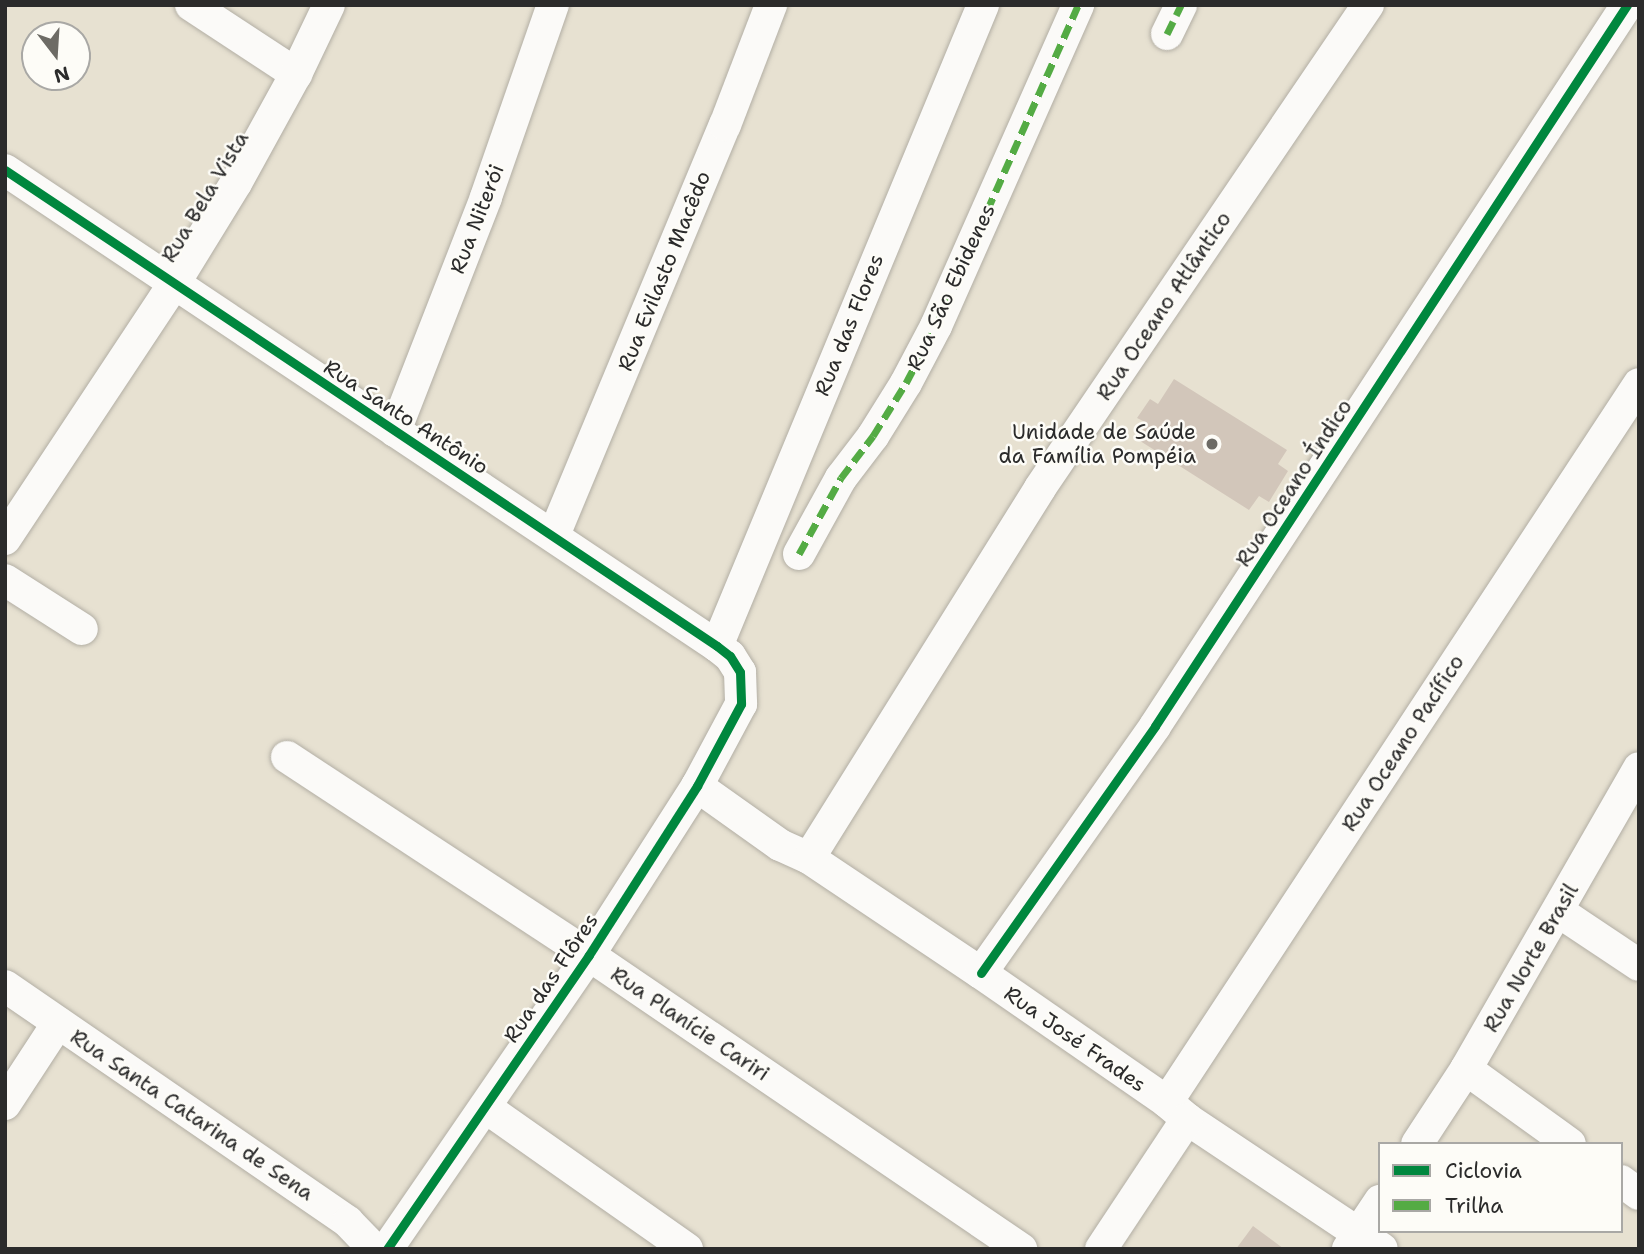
<!DOCTYPE html>
<html>
<head>
<meta charset="utf-8">
<style>
  body { margin:0 }
  #map { position:relative; width:1644px; height:1254px; overflow:hidden; background:#e7e1d1; font-family:"Shantell Sans",sans-serif }
  div>[style] { position:absolute }
  .building>* { inset:0; background:#d2c6ba }
  .roads { filter:drop-shadow(0 0 2px #b2aea4) drop-shadow(0 0 2px #b2aea4) }
  .minor>* { height:32px; margin:-16px; padding:0 16px; transform-origin:16px; border-radius:16px; background:#fbfaf8 }
  .quiet>* { height:7px; margin-top:-3.5px; transform-origin:0; background:repeating-linear-gradient(90deg,#54ab44 0 14px,transparent 0 21px) }
  .cycleway>* { height:9px; margin:-4.5px; padding:0 4.5px; transform-origin:4.5px; border-radius:4.5px; background:#00873e }
  .dots>* { width:19px; height:19px; translate:-50% -50%; box-sizing:border-box; border:4px solid #fdfcf7; border-radius:50% }
  span { translate:-50% -50%; white-space:nowrap; text-align:center; line-height:1.15; -webkit-text-stroke:5px #fdfcf7; paint-order:stroke }
  .street-label { font-size:21px; color:#2b2b2b }
  .poi-label { font-size:21px; color:#2b2b2b }
  .right { translate:-100% -50%; text-align:right }
  .frame { position:absolute; inset:0; border:7px solid #2b2b2b; pointer-events:none }
  .legend { position:absolute; left:1378px; top:1142px; width:245px; height:91px; box-sizing:border-box; background:#fdfcf7; border:2px solid #a9a8a5; margin:0; padding:9px 12px; list-style:none; font-size:21px; color:#2b2b2b }
  .legend li { display:flex; align-items:center; gap:14px; height:35px }
  .legend b { width:35px; border:2px solid #a9a8a5 }
  .north { position:absolute; left:21px; top:21px; width:70px; height:70px; box-sizing:border-box; background:#fdfcf7; border:2px solid #a9a8a5; border-radius:50%; rotate:163deg; font-size:19px; font-weight:700; line-height:28px; text-align:center; color:#2b2b2b }
  .north::after { content:''; display:block; margin:auto; width:24px; height:32px; background:#6d6b65; clip-path:polygon(50% 0,100% 100%,50% 72%,0 100%) }
</style>
</head>
<body>
<div id="map">
  <div class="building">
    <div style="clip-path:polygon(1174px 379px,1287px 450px,1278px 464px,1288px 471px,1269px 502px,1259px 496px,1249px 510px,1137px 439px,1147px 423px,1137px 418px,1150px 399px,1158px 404px)"></div>
    <div style="clip-path:polygon(1253px 1226px,1284px 1249px,1236px 1249px)"></div>
  </div>
  <div class="roads">
    <div class="minor">
      <div style="left:191px;top:5px;width:126px;rotate:33.3deg"></div>
      <div style="left:1167px;top:34px;width:32px;rotate:-64deg"></div>
      <div style="left:5px;top:170px;width:856px;rotate:33.76deg"></div>
      <div style="left:717px;top:646px;width:16px;rotate:38deg"></div>
      <div style="left:730px;top:656px;width:19px;rotate:58deg"></div>
      <div style="left:740px;top:672px;width:32px;rotate:88deg"></div>
      <div style="left:741px;top:704px;width:93px;rotate:118.2deg"></div>
      <div style="left:697px;top:786px;width:201px;rotate:122.6deg"></div>
      <div style="left:589px;top:955px;width:357px;rotate:124.5deg"></div>
      <div style="left:395px;top:431px;width:251px;rotate:-68.7deg"></div>
      <div style="left:486px;top:197px;width:203px;rotate:-70.8deg"></div>
      <div style="left:554px;top:535px;width:444px;rotate:-67.4deg"></div>
      <div style="left:725px;top:125px;width:129px;rotate:-69deg"></div>
      <div style="left:5px;top:539px;width:306px;rotate:-56.5deg"></div>
      <div style="left:174px;top:284px;width:119px;rotate:-58.5deg"></div>
      <div style="left:236px;top:183px;width:124px;rotate:-61.2deg"></div>
      <div style="left:296px;top:74px;width:76px;rotate:-64.4deg"></div>
      <div style="left:799px;top:554px;width:87px;rotate:-61.1deg"></div>
      <div style="left:841px;top:478px;width:53px;rotate:-52.7deg"></div>
      <div style="left:873px;top:436px;width:62px;rotate:-58.1deg"></div>
      <div style="left:906px;top:383px;width:64px;rotate:-62.2deg"></div>
      <div style="left:936px;top:326px;width:351px;rotate:-66.1deg"></div>
      <div style="left:5px;top:580px;width:91px;rotate:32.5deg"></div>
      <div style="left:717px;top:646px;width:694px;rotate:-67.46deg"></div>
      <div style="left:287px;top:757px;width:361px;rotate:33.3deg"></div>
      <div style="left:589px;top:955px;width:523px;rotate:34.24deg"></div>
      <div style="left:697px;top:786px;width:102px;rotate:35.4deg"></div>
      <div style="left:780px;top:845px;width:32px;rotate:24deg"></div>
      <div style="left:809px;top:858px;width:207px;rotate:33.8deg"></div>
      <div style="left:981px;top:973px;width:226px;rotate:34.7deg"></div>
      <div style="left:1167px;top:1102px;width:26px;rotate:40deg"></div>
      <div style="left:1187px;top:1119px;width:234px;rotate:33.7deg"></div>
      <div style="left:809px;top:858px;width:436px;rotate:-58deg"></div>
      <div style="left:1040px;top:488px;width:584px;rotate:-55.82deg"></div>
      <div style="left:1558px;top:911px;width:97px;rotate:33.7deg"></div>
      <div style="left:981px;top:973px;width:302px;rotate:-54.8deg"></div>
      <div style="left:1155px;top:726px;width:862px;rotate:-56.79deg"></div>
      <div style="left:5px;top:986px;width:416px;rotate:34.5deg"></div>
      <div style="left:348px;top:1222px;width:37px;rotate:46deg"></div>
      <div style="left:1466px;top:1069px;width:128px;rotate:35.8deg"></div>
      <div style="left:1167px;top:1102px;width:859px;rotate:-56.68deg"></div>
      <div style="left:5px;top:1104px;width:97px;rotate:-56.8deg"></div>
      <div style="left:485px;top:1107px;width:247px;rotate:35.1deg"></div>
      <div style="left:1417px;top:1144px;width:90px;rotate:-56.8deg"></div>
      <div style="left:1466px;top:1069px;width:347px;rotate:-60.1deg"></div>
      <div style="left:1621px;top:1181px;width:22px;rotate:36deg"></div>
      <div style="left:1101px;top:1249px;width:156px;rotate:-56.5deg"></div>
      <div style="left:1348px;top:1249px;width:58px;rotate:-56.3deg"></div>
    </div>
  </div>
  <div class="quiet">
    <div style="left:1167px;top:34px;width:32px;rotate:-64deg"></div>
    <div style="left:799px;top:554px;width:87px;rotate:-61.1deg"></div>
    <div style="left:841px;top:478px;width:53px;rotate:-52.7deg"></div>
    <div style="left:873px;top:436px;width:62px;rotate:-58.1deg"></div>
    <div style="left:906px;top:383px;width:64px;rotate:-62.2deg"></div>
    <div style="left:936px;top:326px;width:351px;rotate:-66.1deg"></div>
  </div>
  <div class="cycleway">
    <div style="left:5px;top:170px;width:856px;rotate:33.76deg"></div>
    <div style="left:717px;top:646px;width:16px;rotate:38deg"></div>
    <div style="left:730px;top:656px;width:19px;rotate:58deg"></div>
    <div style="left:740px;top:672px;width:32px;rotate:88deg"></div>
    <div style="left:741px;top:704px;width:93px;rotate:118.2deg"></div>
    <div style="left:697px;top:786px;width:201px;rotate:122.6deg"></div>
    <div style="left:589px;top:955px;width:357px;rotate:124.5deg"></div>
    <div style="left:981px;top:973px;width:302px;rotate:-54.8deg"></div>
    <div style="left:1155px;top:726px;width:862px;rotate:-56.79deg"></div>
  </div>
  <div class="dots">
    <div style="left:1212px;top:444px;background:#6d6b65"></div>
  </div>
  <div class="street-label">
    <span style="left:205px;top:197px;rotate:-59deg">Rua Bela Vista</span>
    <span style="left:477px;top:219px;rotate:-69deg">Rua Niterói</span>
    <span style="left:664px;top:271px;rotate:-68deg">Rua Evilasto Macêdo</span>
    <span style="left:951px;top:287px;rotate:-65deg">Rua São Ebidenes</span>
    <span style="left:1164px;top:306px;rotate:-56deg">Rua Oceano Atlântico</span>
    <span style="left:849px;top:325px;rotate:-68deg">Rua das Flores</span>
    <span style="left:406px;top:417px;rotate:33deg">Rua Santo Antônio</span>
    <span style="left:1294px;top:483px;rotate:-57deg">Rua Oceano Índico</span>
    <span style="left:1403px;top:743px;rotate:-57deg">Rua Oceano Pacífico</span>
    <span style="left:1531px;top:958px;rotate:-60deg">Rua Norte Brasil</span>
    <span style="left:551px;top:978px;rotate:-56deg">Rua das Flôres</span>
    <span style="left:690px;top:1024px;rotate:34deg">Rua Planície Cariri</span>
    <span style="left:1075px;top:1039px;rotate:35deg">Rua José Frades</span>
    <span style="left:192px;top:1115px;rotate:34deg">Rua Santa Catarina de Sena</span>
  </div>
  <div class="poi-label">
    <span class="right" style="left:1196px;top:444px">Unidade de Saúde<br>da Família Pompéia</span>
  </div>
  <div class="frame"></div>
  <ul class="legend">
  <li><b style="height:9px;background:#00873e"></b>Ciclovia</li>
  <li><b style="height:9px;background:#54ab44"></b>Trilha</li>
  </ul>
  <div class="north">N</div>
</div>
</body>
</html>
